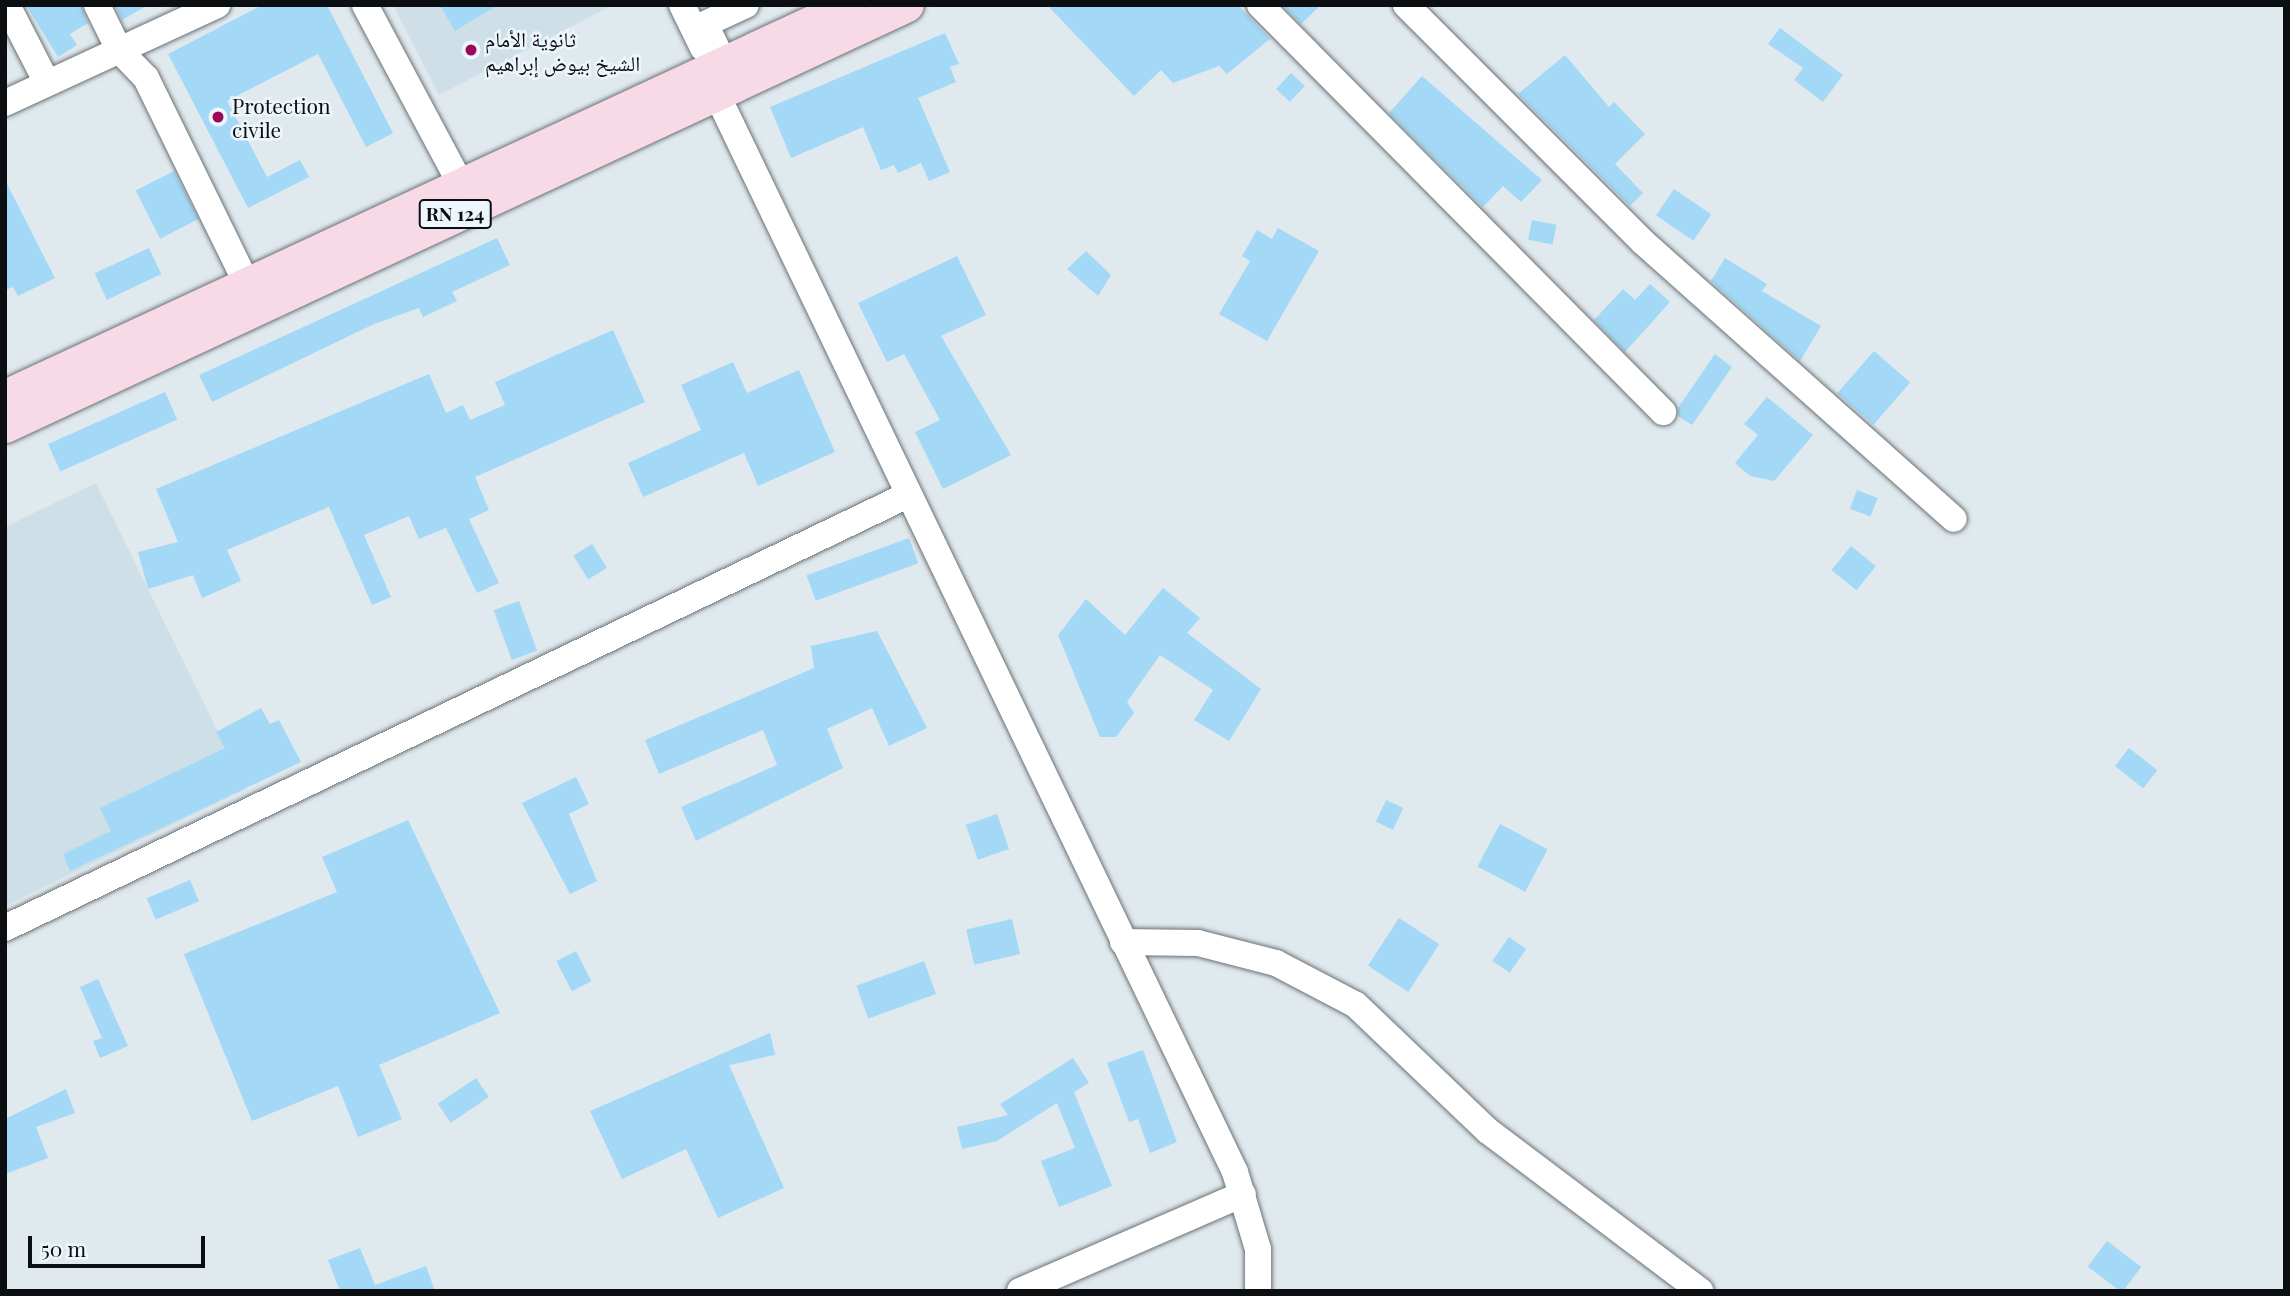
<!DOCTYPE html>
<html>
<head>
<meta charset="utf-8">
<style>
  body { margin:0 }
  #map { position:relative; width:2290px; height:1296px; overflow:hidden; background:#e0e9ee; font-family:"Playfair Display","Noto Naskh Arabic",serif }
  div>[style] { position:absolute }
  .built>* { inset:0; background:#cedfe8 }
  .building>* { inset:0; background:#a3d9f6; transform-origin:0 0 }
  .roads { filter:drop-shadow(0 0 2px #6a7277) drop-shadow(0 0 2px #6a7277) }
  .minor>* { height:26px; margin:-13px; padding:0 13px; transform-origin:13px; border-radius:13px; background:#fff }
  .major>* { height:33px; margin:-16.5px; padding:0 16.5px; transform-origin:16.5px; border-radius:16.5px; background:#f7dae5 }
  .dots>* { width:19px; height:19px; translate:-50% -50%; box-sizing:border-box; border:4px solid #edf6fc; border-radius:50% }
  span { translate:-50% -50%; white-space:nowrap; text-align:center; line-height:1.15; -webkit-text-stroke:5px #edf6fc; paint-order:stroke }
  .shield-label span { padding:2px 5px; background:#edf6fc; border:2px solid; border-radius:5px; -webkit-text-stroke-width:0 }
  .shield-label { font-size:19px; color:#0c0f11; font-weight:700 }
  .poi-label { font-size:21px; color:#0c0f11 }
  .left { translate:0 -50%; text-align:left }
  .frame { position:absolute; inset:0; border:7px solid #0c0f11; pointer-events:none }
  .scale { position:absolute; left:28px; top:1236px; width:177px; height:32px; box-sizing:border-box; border:4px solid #0c0f11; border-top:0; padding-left:9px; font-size:21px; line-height:24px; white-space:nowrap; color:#0c0f11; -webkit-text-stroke:5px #edf6fc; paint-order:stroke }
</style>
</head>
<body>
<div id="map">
  <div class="built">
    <div style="clip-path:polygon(393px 5px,613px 5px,439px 95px)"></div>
    <div style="clip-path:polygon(96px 483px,246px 789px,5px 906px,5px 527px)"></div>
  </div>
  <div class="building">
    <div style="clip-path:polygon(26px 5px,81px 5px,88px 23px,70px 34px,77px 45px,58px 57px)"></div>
    <div style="clip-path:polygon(115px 5px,148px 5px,122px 20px)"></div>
    <div style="clip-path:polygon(262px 5px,327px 5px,393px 133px,366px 147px,318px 54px,227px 101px,267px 177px,300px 160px,309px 177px,248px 208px,168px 54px)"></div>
    <div style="clip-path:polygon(440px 5px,498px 5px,455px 31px)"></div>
    <div style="clip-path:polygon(1047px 5px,1238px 5px,1270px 39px,1227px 74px,1219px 66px,1173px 83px,1161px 70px,1134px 96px)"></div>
    <div style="clip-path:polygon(1282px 5px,1321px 5px,1301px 24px)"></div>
    <div style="clip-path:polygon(1780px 28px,1843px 75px,1823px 102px,1794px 80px,1803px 68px,1768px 44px)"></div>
    <div style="clip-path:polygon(945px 33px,959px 64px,950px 67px,956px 82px,918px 98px,950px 172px,929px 181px,921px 163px,898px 173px,894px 165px,881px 170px,863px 127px,791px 158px,770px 107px)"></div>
    <div style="clip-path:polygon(1565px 55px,1609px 107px,1614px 102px,1645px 134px,1615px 164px,1643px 193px,1630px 206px,1518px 94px)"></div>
    <div style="left:1291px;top:73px;width:19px;height:22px;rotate:43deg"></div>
    <div style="clip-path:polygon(1422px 76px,1542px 180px,1521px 202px,1503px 186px,1483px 207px,1389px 113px)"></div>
    <div style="left:174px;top:171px;width:54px;height:43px;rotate:63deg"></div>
    <div style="clip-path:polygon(5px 180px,55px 278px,18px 296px,13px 287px,5px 290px)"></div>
    <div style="left:1674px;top:189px;width:45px;height:32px;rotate:34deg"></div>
    <div style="left:1532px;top:220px;width:25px;height:20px;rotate:11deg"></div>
    <div style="clip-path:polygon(1278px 228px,1319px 251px,1267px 341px,1219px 314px,1250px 261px,1242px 256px,1257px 230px,1272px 239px)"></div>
    <div style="clip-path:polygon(497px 238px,510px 265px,452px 292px,457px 301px,423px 317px,419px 308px,374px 324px,212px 402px,199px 375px)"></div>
    <div style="left:149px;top:248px;width:29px;height:60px;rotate:65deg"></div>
    <div style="clip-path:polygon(1086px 251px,1111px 275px,1098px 296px,1067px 269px)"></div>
    <div style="clip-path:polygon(957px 256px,986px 315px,941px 336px,1011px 455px,943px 489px,915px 432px,940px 420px,904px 354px,887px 362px,858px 303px)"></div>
    <div style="clip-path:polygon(1725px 258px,1767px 284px,1762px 291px,1821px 326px,1800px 361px,1711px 281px)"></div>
    <div style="clip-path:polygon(1650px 284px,1670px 302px,1625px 352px,1594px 320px,1623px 289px,1635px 300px)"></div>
    <div style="clip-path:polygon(613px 330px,645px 402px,475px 477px,489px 510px,469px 519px,499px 583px,477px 593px,446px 528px,419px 539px,409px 516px,364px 535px,391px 597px,372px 605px,329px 507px,227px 550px,241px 581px,202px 598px,193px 575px,148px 589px,138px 552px,178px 542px,156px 489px,429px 374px,446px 413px,463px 405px,470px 420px,505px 405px,495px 382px)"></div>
    <div style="left:1874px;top:351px;width:48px;height:56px;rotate:41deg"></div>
    <div style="clip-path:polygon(1715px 354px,1732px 367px,1692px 425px,1678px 416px,1678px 408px)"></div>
    <div style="clip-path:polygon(733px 362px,747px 393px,799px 370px,835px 452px,758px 486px,744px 453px,643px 497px,628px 463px,701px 430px,681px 385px)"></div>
    <div style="left:165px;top:392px;width:30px;height:128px;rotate:66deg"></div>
    <div style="clip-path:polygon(1767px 397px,1813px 435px,1774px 481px,1750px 476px,1735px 463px,1758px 435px,1744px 424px)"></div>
    <div style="left:1857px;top:490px;width:22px;height:20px;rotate:21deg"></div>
    <div style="left:909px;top:538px;width:27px;height:109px;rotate:70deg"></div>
    <div style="left:592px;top:544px;width:28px;height:22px;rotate:58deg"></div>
    <div style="left:1851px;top:546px;width:32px;height:31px;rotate:39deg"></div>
    <div style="clip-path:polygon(1163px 588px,1200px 618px,1187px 633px,1261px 689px,1229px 741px,1194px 720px,1213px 690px,1160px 655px,1127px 702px,1134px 713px,1116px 737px,1100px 737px,1058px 635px,1086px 599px,1125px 635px)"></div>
    <div style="left:519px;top:601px;width:53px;height:27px;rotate:70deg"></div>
    <div style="clip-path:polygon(877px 631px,927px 728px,889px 746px,872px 708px,827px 729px,843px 768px,696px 841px,681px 807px,777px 765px,763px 730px,659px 774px,645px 740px,814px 668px,811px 646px)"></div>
    <div style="clip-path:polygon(261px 708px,270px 724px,279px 720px,301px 762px,70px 871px,63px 854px,111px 831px,100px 808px,225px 748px,216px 732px)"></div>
    <div style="left:2129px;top:748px;width:36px;height:23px;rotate:38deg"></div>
    <div style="clip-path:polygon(576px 777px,589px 804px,569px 814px,597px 881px,570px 894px,522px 803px)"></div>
    <div style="left:1386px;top:800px;width:19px;height:24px;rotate:25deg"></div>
    <div style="left:997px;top:814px;width:37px;height:33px;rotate:71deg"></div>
    <div style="clip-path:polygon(408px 820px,500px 1013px,379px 1065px,402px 1119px,358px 1137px,338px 1086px,252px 1121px,184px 954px,337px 892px,322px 857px)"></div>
    <div style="left:1500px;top:824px;width:54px;height:48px;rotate:28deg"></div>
    <div style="left:190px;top:880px;width:23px;height:47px;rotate:67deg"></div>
    <div style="left:1399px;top:918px;width:48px;height:57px;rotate:33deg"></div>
    <div style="left:1012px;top:919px;width:36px;height:47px;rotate:77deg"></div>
    <div style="left:1509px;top:937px;width:21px;height:29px;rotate:35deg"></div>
    <div style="left:576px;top:951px;width:34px;height:22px;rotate:63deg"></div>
    <div style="left:924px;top:961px;width:35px;height:72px;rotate:70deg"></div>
    <div style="clip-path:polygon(98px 979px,128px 1046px,100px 1058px,93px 1041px,102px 1038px,80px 987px)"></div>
    <div style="clip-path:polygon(770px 1033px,775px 1055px,729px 1065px,784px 1188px,718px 1218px,686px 1149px,622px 1179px,590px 1111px)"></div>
    <div style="clip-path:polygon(1143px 1050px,1177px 1142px,1150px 1153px,1138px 1119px,1129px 1122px,1107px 1063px)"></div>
    <div style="clip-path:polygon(1073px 1058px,1089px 1083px,1074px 1092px,1112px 1186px,1059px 1207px,1041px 1161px,1075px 1148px,1057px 1103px,997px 1141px,962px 1149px,957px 1127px,1008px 1115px,1000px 1104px)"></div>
    <div style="left:476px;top:1078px;width:23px;height:46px;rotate:56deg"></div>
    <div style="clip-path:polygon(66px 1089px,75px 1113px,36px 1127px,48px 1158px,5px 1174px,5px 1119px)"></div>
    <div style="left:2107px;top:1241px;width:43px;height:32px;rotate:37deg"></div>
    <div style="clip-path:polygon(360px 1248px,375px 1285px,426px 1266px,435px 1291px,340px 1291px,328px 1260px)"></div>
  </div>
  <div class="roads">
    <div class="minor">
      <div style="left:7px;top:5px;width:85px;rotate:62.8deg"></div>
      <div style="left:97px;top:5px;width:50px;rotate:63.9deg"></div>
      <div style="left:119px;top:50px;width:39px;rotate:46deg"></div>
      <div style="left:146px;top:78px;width:229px;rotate:63.9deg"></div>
      <div style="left:365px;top:5px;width:204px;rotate:61.9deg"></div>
      <div style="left:682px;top:5px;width:48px;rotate:64deg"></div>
      <div style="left:1260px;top:5px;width:573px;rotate:45.28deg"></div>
      <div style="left:1406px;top:5px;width:335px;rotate:45deg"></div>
      <div style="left:1643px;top:242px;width:416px;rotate:41.7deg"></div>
      <div style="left:724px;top:63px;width:43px;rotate:-116deg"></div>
      <div style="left:705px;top:24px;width:45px;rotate:-24.9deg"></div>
      <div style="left:708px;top:76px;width:1216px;rotate:64.32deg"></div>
      <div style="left:1235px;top:1172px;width:80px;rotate:73.4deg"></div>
      <div style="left:1258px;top:1249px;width:42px;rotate:90deg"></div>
      <div style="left:5px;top:103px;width:234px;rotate:-24.8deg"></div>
      <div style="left:5px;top:928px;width:999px;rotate:-25.62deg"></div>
      <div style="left:1123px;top:942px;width:75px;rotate:0.8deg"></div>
      <div style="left:1198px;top:943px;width:81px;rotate:14.4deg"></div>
      <div style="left:1276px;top:963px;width:90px;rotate:27.7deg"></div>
      <div style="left:1356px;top:1005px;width:182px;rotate:43.7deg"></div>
      <div style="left:1488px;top:1131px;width:266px;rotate:37deg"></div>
      <div style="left:1020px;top:1291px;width:243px;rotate:-23.5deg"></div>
    </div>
    <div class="major">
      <div style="left:5px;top:396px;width:929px;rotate:-24.88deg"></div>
      <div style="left:5px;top:426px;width:995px;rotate:-25.02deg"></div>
    </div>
  </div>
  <div class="dots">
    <div style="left:471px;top:50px;background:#9a095a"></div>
    <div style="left:218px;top:117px;background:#9a095a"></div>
  </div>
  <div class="shield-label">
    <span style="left:455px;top:214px">RN 124</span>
  </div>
  <div class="poi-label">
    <span class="left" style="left:485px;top:50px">ثانوية الأمام<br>الشيخ بيوض إبراهيم</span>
    <span class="left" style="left:232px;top:117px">Protection<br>civile</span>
  </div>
  <div class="frame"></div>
  <div class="scale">50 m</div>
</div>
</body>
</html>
